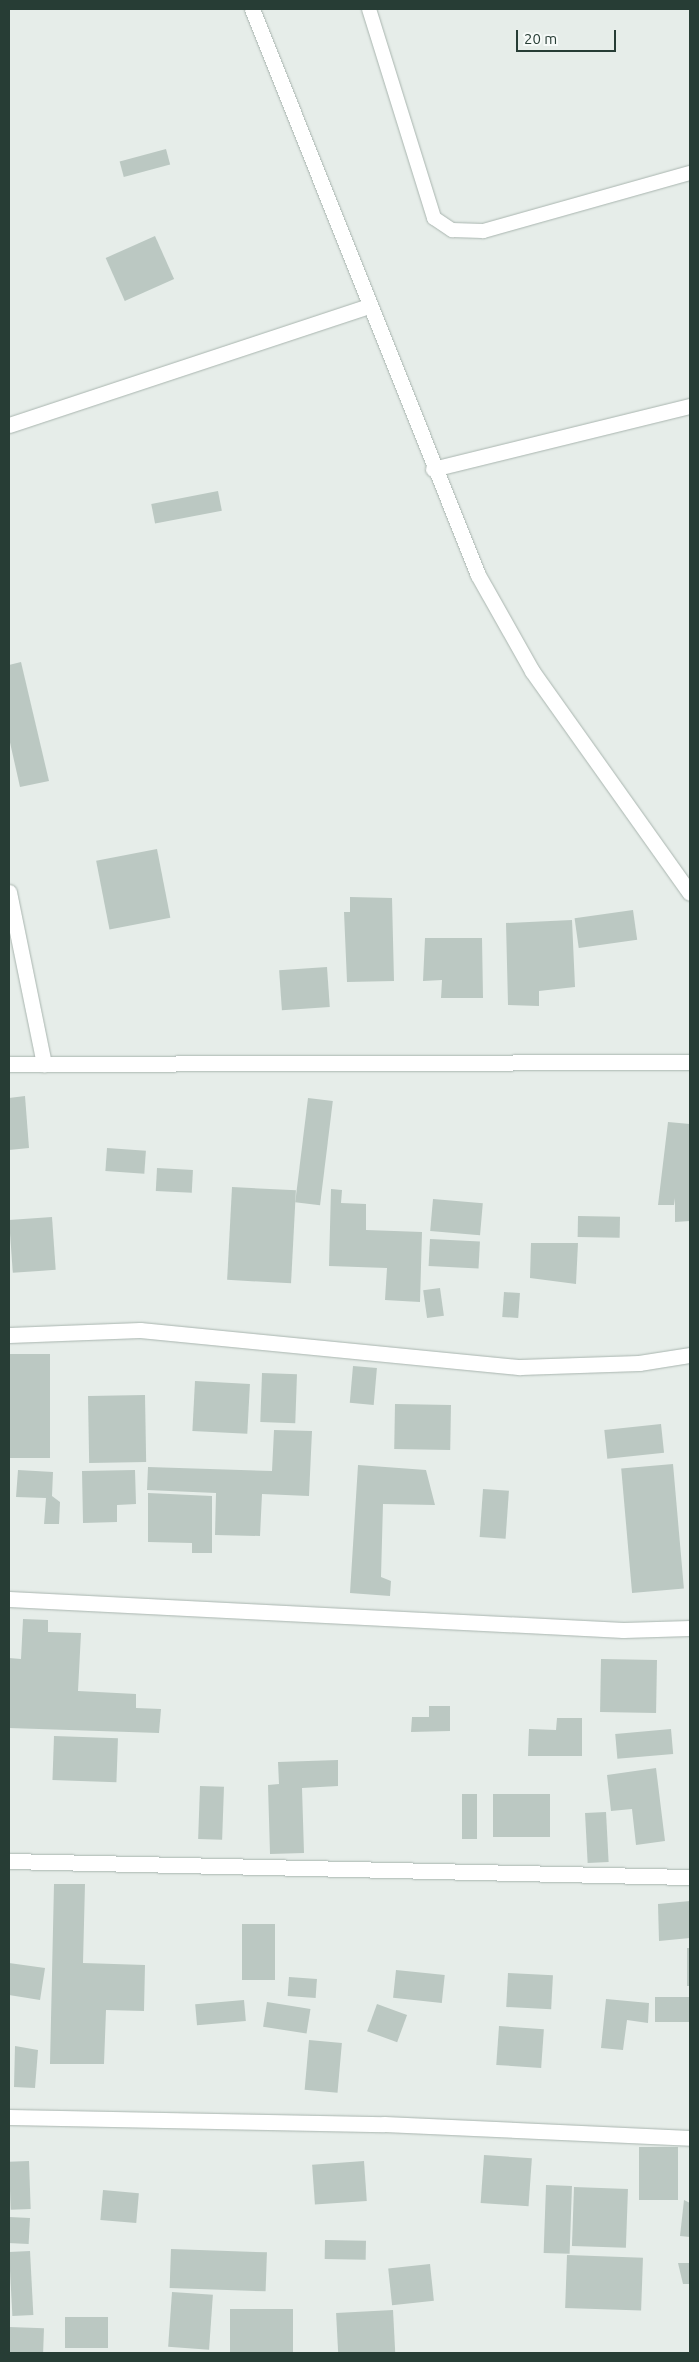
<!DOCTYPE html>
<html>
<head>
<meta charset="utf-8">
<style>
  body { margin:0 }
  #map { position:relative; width:699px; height:2362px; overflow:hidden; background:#e6ede9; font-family:Ubuntu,sans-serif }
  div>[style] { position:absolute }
  .building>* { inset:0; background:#bbc8c2; transform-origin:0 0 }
  .roads { filter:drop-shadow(0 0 1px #a9b5af) drop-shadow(0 0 1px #a9b5af) }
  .service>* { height:14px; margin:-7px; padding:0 7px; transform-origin:7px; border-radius:7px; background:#fff }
  .minor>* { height:15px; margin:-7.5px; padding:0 7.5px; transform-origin:7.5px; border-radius:7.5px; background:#fff }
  span { translate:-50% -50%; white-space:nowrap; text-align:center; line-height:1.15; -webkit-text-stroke:5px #f6faf8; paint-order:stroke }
  .frame { position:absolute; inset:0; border:10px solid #273d35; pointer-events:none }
  .scale { position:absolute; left:516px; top:30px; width:100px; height:22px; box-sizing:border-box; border:2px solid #273d35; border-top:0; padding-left:6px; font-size:15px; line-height:18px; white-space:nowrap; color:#273d35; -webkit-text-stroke:4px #f6faf8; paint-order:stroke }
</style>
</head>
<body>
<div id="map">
  <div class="building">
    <div style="left:166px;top:149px;width:16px;height:48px;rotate:75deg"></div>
    <div style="left:155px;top:236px;width:47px;height:54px;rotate:66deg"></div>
    <div style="left:218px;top:491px;width:20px;height:68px;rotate:79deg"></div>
    <div style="clip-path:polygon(21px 662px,49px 781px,20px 787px,9px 738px,9px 665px)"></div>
    <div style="left:157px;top:849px;width:70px;height:62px;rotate:79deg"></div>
    <div style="clip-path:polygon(350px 897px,392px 898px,394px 981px,347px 982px,344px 912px,350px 912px)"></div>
    <div style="left:633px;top:910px;width:30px;height:59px;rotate:82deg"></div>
    <div style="clip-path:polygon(572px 920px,575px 987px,539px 991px,539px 1006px,508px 1005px,506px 923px)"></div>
    <div style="clip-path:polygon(425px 938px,482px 938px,483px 998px,441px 998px,442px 980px,423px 981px)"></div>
    <div style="left:327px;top:967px;width:40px;height:48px;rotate:86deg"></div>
    <div style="clip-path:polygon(25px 1096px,29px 1148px,9px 1150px,9px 1098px)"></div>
    <div style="left:308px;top:1098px;width:25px;height:105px;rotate:7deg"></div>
    <div style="clip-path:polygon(668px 1122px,690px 1124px,690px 1221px,675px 1222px,675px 1198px,674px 1205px,658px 1205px)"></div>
    <div style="left:107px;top:1148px;width:39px;height:23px;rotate:4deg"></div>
    <div style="left:157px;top:1168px;width:36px;height:23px;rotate:3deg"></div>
    <div style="left:232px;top:1187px;width:64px;height:93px;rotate:3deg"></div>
    <div style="clip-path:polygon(331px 1189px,342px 1190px,341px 1203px,366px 1204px,366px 1230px,422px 1232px,420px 1302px,385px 1300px,387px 1268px,329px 1266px)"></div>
    <div style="left:433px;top:1199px;width:50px;height:32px;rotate:5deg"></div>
    <div style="left:578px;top:1216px;width:42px;height:21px;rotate:1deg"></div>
    <div style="left:52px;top:1217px;width:53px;height:43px;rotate:86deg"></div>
    <div style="left:430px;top:1239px;width:50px;height:27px;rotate:3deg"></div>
    <div style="clip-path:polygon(531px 1243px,578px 1243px,576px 1284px,530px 1278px)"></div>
    <div style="left:440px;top:1288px;width:28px;height:17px;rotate:82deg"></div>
    <div style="left:504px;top:1292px;width:16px;height:25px;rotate:4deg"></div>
    <div style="left:9px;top:1354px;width:41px;height:104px"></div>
    <div style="left:353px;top:1366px;width:24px;height:37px;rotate:5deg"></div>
    <div style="left:262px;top:1373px;width:35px;height:49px;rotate:2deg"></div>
    <div style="left:195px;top:1381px;width:55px;height:50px;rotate:3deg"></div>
    <div style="left:145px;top:1395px;width:67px;height:57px;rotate:89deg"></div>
    <div style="left:395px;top:1404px;width:56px;height:45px;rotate:1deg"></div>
    <div style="left:661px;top:1424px;width:29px;height:57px;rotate:84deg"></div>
    <div style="clip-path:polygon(274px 1430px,312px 1431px,309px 1496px,262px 1494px,260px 1536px,215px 1535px,216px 1493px,147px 1490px,148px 1467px,272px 1471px)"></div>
    <div style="left:673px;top:1464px;width:125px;height:52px;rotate:85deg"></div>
    <div style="clip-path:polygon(358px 1465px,426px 1470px,435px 1505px,383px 1504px,381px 1577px,391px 1581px,390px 1596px,350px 1593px)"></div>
    <div style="clip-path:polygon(18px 1470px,53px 1472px,52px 1496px,60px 1502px,59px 1524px,44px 1524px,46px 1498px,16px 1497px)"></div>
    <div style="clip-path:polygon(135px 1470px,136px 1504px,117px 1505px,117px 1522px,83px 1523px,82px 1471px)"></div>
    <div style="left:483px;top:1489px;width:26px;height:48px;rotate:4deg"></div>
    <div style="clip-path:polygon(148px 1493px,212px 1496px,212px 1553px,192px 1553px,192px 1543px,148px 1542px)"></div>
    <div style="clip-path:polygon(23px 1619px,48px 1620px,48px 1632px,81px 1633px,78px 1691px,136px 1694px,136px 1708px,161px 1709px,159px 1733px,9px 1728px,9px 1658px,21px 1659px)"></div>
    <div style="left:601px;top:1659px;width:56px;height:53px;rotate:1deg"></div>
    <div style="clip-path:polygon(429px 1706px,450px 1706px,450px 1731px,411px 1732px,412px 1717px,429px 1717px)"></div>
    <div style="clip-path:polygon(557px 1718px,582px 1718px,582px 1756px,528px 1756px,529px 1729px,556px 1730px)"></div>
    <div style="left:671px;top:1729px;width:25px;height:56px;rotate:85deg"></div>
    <div style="left:54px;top:1736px;width:64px;height:44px;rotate:2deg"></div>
    <div style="clip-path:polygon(338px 1760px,338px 1786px,302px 1788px,304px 1853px,270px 1854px,268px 1785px,279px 1784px,278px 1762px)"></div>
    <div style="clip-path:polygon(656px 1768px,665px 1841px,636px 1845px,632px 1809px,611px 1811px,607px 1775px)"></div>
    <div style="left:200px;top:1786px;width:24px;height:53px;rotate:2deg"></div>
    <div style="left:462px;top:1794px;width:15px;height:45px"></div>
    <div style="left:493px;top:1794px;width:57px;height:43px"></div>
    <div style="left:606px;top:1812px;width:50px;height:21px;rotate:87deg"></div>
    <div style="clip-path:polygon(54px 1884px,85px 1884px,83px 1963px,145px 1965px,144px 2011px,106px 2010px,104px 2064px,50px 2064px)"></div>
    <div style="clip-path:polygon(690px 1901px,690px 1938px,659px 1941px,658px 1904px)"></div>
    <div style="left:242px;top:1924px;width:33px;height:56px"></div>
    <div style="left:687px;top:1948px;width:3px;height:38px"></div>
    <div style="clip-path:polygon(9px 1963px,45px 1968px,40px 2000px,9px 1995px)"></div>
    <div style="left:396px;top:1970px;width:49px;height:28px;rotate:6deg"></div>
    <div style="left:508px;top:1973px;width:45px;height:34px;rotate:3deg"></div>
    <div style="left:289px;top:1977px;width:28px;height:19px;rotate:4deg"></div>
    <div style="left:690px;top:1997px;width:25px;height:35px;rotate:90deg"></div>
    <div style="clip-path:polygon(606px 1999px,649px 2003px,648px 2023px,627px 2020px,623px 2050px,601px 2048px)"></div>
    <div style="left:244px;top:2000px;width:21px;height:49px;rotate:85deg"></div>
    <div style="left:267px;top:2002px;width:44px;height:25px;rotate:9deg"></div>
    <div style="left:377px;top:2004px;width:32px;height:29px;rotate:20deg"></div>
    <div style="left:499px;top:2026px;width:45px;height:39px;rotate:4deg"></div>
    <div style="left:309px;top:2040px;width:33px;height:50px;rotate:5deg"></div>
    <div style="clip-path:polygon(15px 2046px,38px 2050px,35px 2088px,14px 2087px)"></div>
    <div style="left:639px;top:2147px;width:39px;height:53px"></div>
    <div style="left:484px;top:2155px;width:48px;height:48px;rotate:4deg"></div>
    <div style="left:29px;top:2161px;width:48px;height:20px;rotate:88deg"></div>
    <div style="left:364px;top:2161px;width:40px;height:52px;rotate:86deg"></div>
    <div style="left:546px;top:2185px;width:26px;height:68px;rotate:2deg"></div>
    <div style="left:574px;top:2187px;width:54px;height:59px;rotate:2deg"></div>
    <div style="left:103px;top:2190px;width:36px;height:30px;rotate:5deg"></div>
    <div style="clip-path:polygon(684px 2200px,690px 2203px,690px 2237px,680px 2236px)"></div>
    <div style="left:9px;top:2217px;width:21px;height:26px;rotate:3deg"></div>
    <div style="left:325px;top:2240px;width:41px;height:19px;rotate:1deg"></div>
    <div style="left:171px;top:2249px;width:96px;height:39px;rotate:2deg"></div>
    <div style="left:30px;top:2251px;width:64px;height:21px;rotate:87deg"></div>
    <div style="left:567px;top:2255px;width:76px;height:53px;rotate:2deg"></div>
    <div style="clip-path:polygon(678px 2263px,690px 2263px,690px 2284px,683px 2284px)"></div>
    <div style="left:430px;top:2264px;width:37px;height:42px;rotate:84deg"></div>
    <div style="left:172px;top:2292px;width:41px;height:55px;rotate:4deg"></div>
    <div style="left:230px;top:2309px;width:63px;height:44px"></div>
    <div style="left:393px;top:2310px;width:43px;height:57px;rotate:87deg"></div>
    <div style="left:65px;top:2317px;width:43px;height:31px"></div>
    <div style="left:9px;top:2327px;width:35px;height:26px;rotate:2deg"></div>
  </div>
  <div class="roads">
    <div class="service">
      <div style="left:369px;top:9px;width:219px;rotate:72.7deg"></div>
      <div style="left:434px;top:218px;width:22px;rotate:34deg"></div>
      <div style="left:452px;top:230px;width:31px;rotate:2deg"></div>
      <div style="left:483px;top:231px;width:215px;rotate:-15.7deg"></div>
    </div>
    <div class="minor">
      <div style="left:252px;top:9px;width:609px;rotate:68.23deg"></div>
      <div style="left:478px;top:575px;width:110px;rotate:60.6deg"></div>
      <div style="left:532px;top:671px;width:272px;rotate:54.6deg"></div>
      <div style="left:9px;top:425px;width:379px;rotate:-18.3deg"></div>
      <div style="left:433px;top:469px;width:265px;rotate:-13.8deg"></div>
      <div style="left:9px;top:892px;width:176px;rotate:78.5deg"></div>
      <div style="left:9px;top:1064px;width:681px;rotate:-0.17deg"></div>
      <div style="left:9px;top:1335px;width:131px;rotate:-2.2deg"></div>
      <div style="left:140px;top:1330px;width:382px;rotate:5.6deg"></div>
      <div style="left:520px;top:1367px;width:119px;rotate:-1.9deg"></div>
      <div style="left:639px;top:1363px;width:52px;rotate:-8.9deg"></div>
      <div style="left:9px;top:1599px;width:615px;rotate:2.89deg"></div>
      <div style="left:623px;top:1630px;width:67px;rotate:-1.7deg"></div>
      <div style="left:9px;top:1861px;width:681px;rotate:1.35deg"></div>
      <div style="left:9px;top:2117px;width:375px;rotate:1.1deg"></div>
      <div style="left:384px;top:2124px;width:306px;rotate:2.6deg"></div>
    </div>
  </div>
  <div class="frame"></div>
  <div class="scale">20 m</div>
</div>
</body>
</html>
